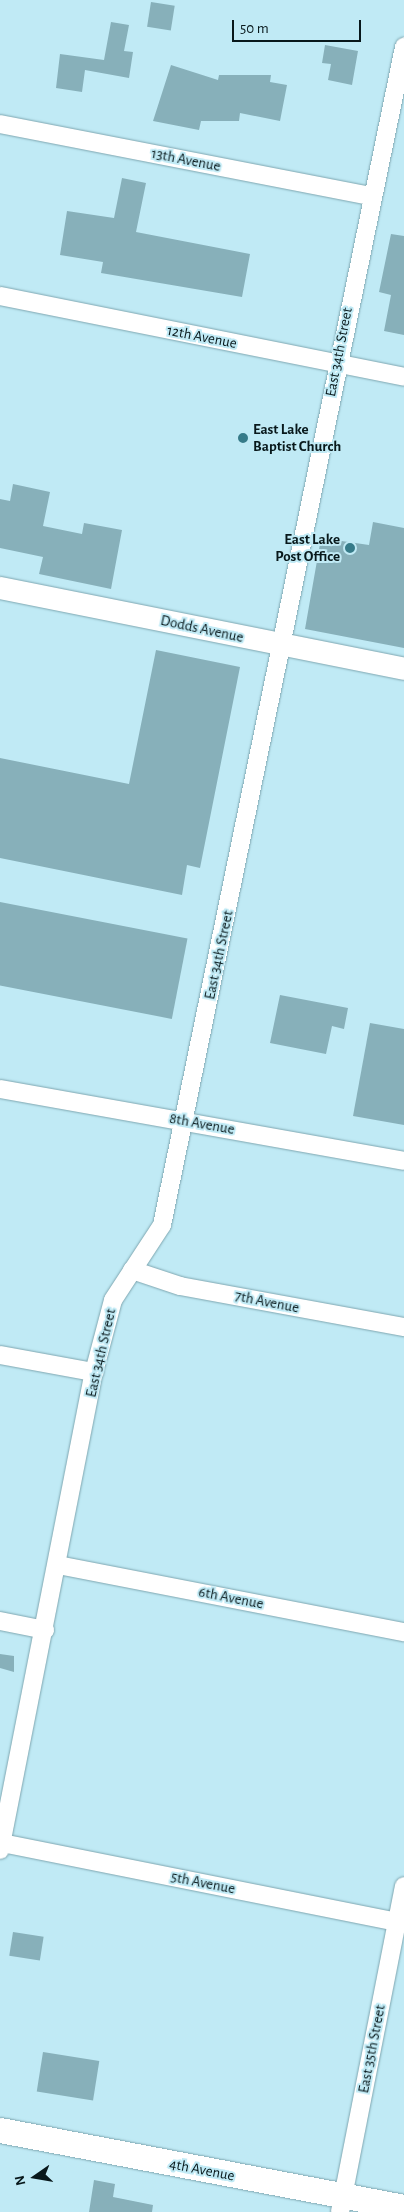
<!DOCTYPE html>
<html>
<head>
<meta charset="utf-8">
<style>
  body { margin:0 }
  #map { position:relative; width:404px; height:2212px; overflow:hidden; background:#c0eaf5; font-family:"Alegreya Sans",sans-serif }
  div>[style] { position:absolute }
  .building>* { inset:0; background:#87b0ba; transform-origin:0 0 }
  .roads { filter:drop-shadow(0 0 1px #7ea6b0) drop-shadow(0 0 1px #7ea6b0) }
  .minor>* { height:18px; margin:-9px; padding:0 9px; transform-origin:9px; border-radius:9px; background:#fff }
  .tertiary>* { height:22px; margin:-11px; padding:0 11px; transform-origin:11px; border-radius:11px; background:#fff }
  .secondary>* { height:25px; margin:-12.5px; padding:0 12.5px; transform-origin:12.5px; border-radius:12.5px; background:#fff }
  .dots>* { width:14px; height:14px; translate:-50% -50%; box-sizing:border-box; border:2px solid #c0eaf5; border-radius:50% }
  span { translate:-50% -50%; white-space:nowrap; text-align:center; line-height:1.15; -webkit-text-stroke:4px #c0eaf5; paint-order:stroke }
  .street-label { font-size:15px; color:#08181b }
  .poi-label { font-size:15px; color:#08181b; font-weight:700 }
  .left { translate:0 -50%; text-align:left }
  .right { translate:-100% -50%; text-align:right }
  .north { position:absolute; left:10px; top:2152px; width:50px; height:50px; -webkit-text-stroke:4px #c0eaf5; paint-order:stroke; rotate:257deg; font-size:14px; font-weight:700; line-height:20px; text-align:center; color:#08181b }
  .north::after { content:''; display:block; margin:auto; width:18px; height:22px; background:#08181b; clip-path:polygon(50% 0,100% 100%,50% 72%,0 100%) }
  .scale { position:absolute; left:232px; top:20px; width:129px; height:22px; box-sizing:border-box; border:2px solid #08181b; border-top:0; padding-left:6px; font-size:15px; line-height:18px; white-space:nowrap; color:#08181b; -webkit-text-stroke:4px #c0eaf5; paint-order:stroke }
</style>
</head>
<body>
<div id="map">
  <div class="building">
    <div style="left:151px;top:2px;width:24px;height:25px;rotate:9deg"></div>
    <div style="clip-path:polygon(111px 22px,129px 25px,124px 51px,133px 52px,129px 78px,85px 70px,82px 92px,56px 88px,60px 54px,104px 60px)"></div>
    <div style="clip-path:polygon(325px 45px,358px 51px,352px 85px,328px 80px,331px 64px,322px 63px)"></div>
    <div style="clip-path:polygon(171px 65px,218px 80px,219px 75px,271px 75px,270px 82px,287px 85px,280px 121px,240px 113px,239px 121px,201px 121px,199px 130px,153px 121px)"></div>
    <div style="clip-path:polygon(122px 178px,146px 183px,136px 232px,250px 254px,242px 297px,101px 273px,103px 262px,60px 255px,67px 211px,114px 218px)"></div>
    <div style="clip-path:polygon(391px 234px,404px 236px,404px 335px,384px 331px,391px 295px,379px 292px)"></div>
    <div style="clip-path:polygon(13px 484px,50px 492px,43px 526px,82px 534px,84px 523px,122px 530px,111px 589px,39px 574px,43px 557px,0 548px,0 499px,10px 501px)"></div>
    <div style="clip-path:polygon(373px 522px,404px 528px,404px 648px,305px 629px,321px 538px,369px 545px)"></div>
    <div style="clip-path:polygon(156px 650px,240px 667px,200px 868px,187px 865px,182px 895px,0 858px,0 758px,129px 784px)"></div>
    <div style="left:0;top:902px;width:191px;height:82px;rotate:11deg"></div>
    <div style="clip-path:polygon(280px 995px,348px 1008px,344px 1029px,332px 1026px,326px 1054px,270px 1043px)"></div>
    <div style="clip-path:polygon(370px 1023px,404px 1029px,404px 1125px,353px 1116px)"></div>
    <div style="clip-path:polygon(0 1654px,14px 1656px,14px 1672px,0 1668px)"></div>
    <div style="left:13px;top:1932px;width:31px;height:24px;rotate:9deg"></div>
    <div style="left:43px;top:2052px;width:57px;height:40px;rotate:9deg"></div>
    <div style="clip-path:polygon(94px 2180px,115px 2184px,113px 2197px,153px 2205px,152px 2212px,89px 2212px)"></div>
  </div>
  <div class="roads">
    <div class="minor">
      <div style="left:0;top:124px;width:378px;rotate:11deg"></div>
      <div style="left:0;top:296px;width:412px;rotate:11.3deg"></div>
      <div style="left:0;top:1089px;width:410px;rotate:10.1deg"></div>
      <div style="left:132px;top:1270px;width:51px;rotate:18.4deg"></div>
      <div style="left:180px;top:1286px;width:228px;rotate:10.4deg"></div>
      <div style="left:0;top:1355px;width:96px;rotate:10.3deg"></div>
      <div style="left:58px;top:1565px;width:352px;rotate:11deg"></div>
      <div style="left:0;top:1621px;width:46px;rotate:11.3deg"></div>
      <div style="left:2px;top:1843px;width:410px;rotate:11.3deg"></div>
      <div style="left:0;top:1850px;width:487px;rotate:-78.9deg"></div>
      <div style="left:94px;top:1372px;width:74px;rotate:-75.2deg"></div>
      <div style="left:113px;top:1300px;width:90px;rotate:-56.8deg"></div>
      <div style="left:162px;top:1225px;width:1203px;rotate:-78.39deg"></div>
      <div style="left:340px;top:2212px;width:332px;rotate:-78.9deg"></div>
    </div>
    <div class="tertiary">
      <div style="left:0;top:588px;width:412px;rotate:11.3deg"></div>
    </div>
    <div class="secondary">
      <div style="left:0;top:2130px;width:411px;rotate:10.8deg"></div>
    </div>
  </div>
  <div class="dots">
    <div style="left:243px;top:438px;background:#367b89"></div>
    <div style="left:350px;top:548px;background:#367b89"></div>
  </div>
  <div class="street-label">
    <span style="left:186px;top:160px;rotate:11deg">13th Avenue</span>
    <span style="left:202px;top:337px;rotate:11deg">12th Avenue</span>
    <span style="left:339px;top:352px;rotate:-79deg">East 34th Street</span>
    <span style="left:202px;top:629px;rotate:12deg">Dodds Avenue</span>
    <span style="left:219px;top:955px;rotate:-78deg">East 34th Street</span>
    <span style="left:202px;top:1124px;rotate:10deg">8th Avenue</span>
    <span style="left:267px;top:1302px;rotate:11deg">7th Avenue</span>
    <span style="left:101px;top:1353px;rotate:-77deg">East 34th Street</span>
    <span style="left:231px;top:1598px;rotate:11deg">6th Avenue</span>
    <span style="left:203px;top:1883px;rotate:11deg">5th Avenue</span>
    <span style="left:372px;top:2049px;rotate:-79deg">East 35th Street</span>
    <span style="left:202px;top:2170px;rotate:11deg">4th Avenue</span>
  </div>
  <div class="poi-label">
    <span class="left" style="left:253px;top:438px">East Lake<br>Baptist Church</span>
    <span class="right" style="left:340px;top:548px">East Lake<br>Post Office</span>
  </div>
  <div class="north">N</div>
  <div class="scale">50 m</div>
</div>
</body>
</html>
